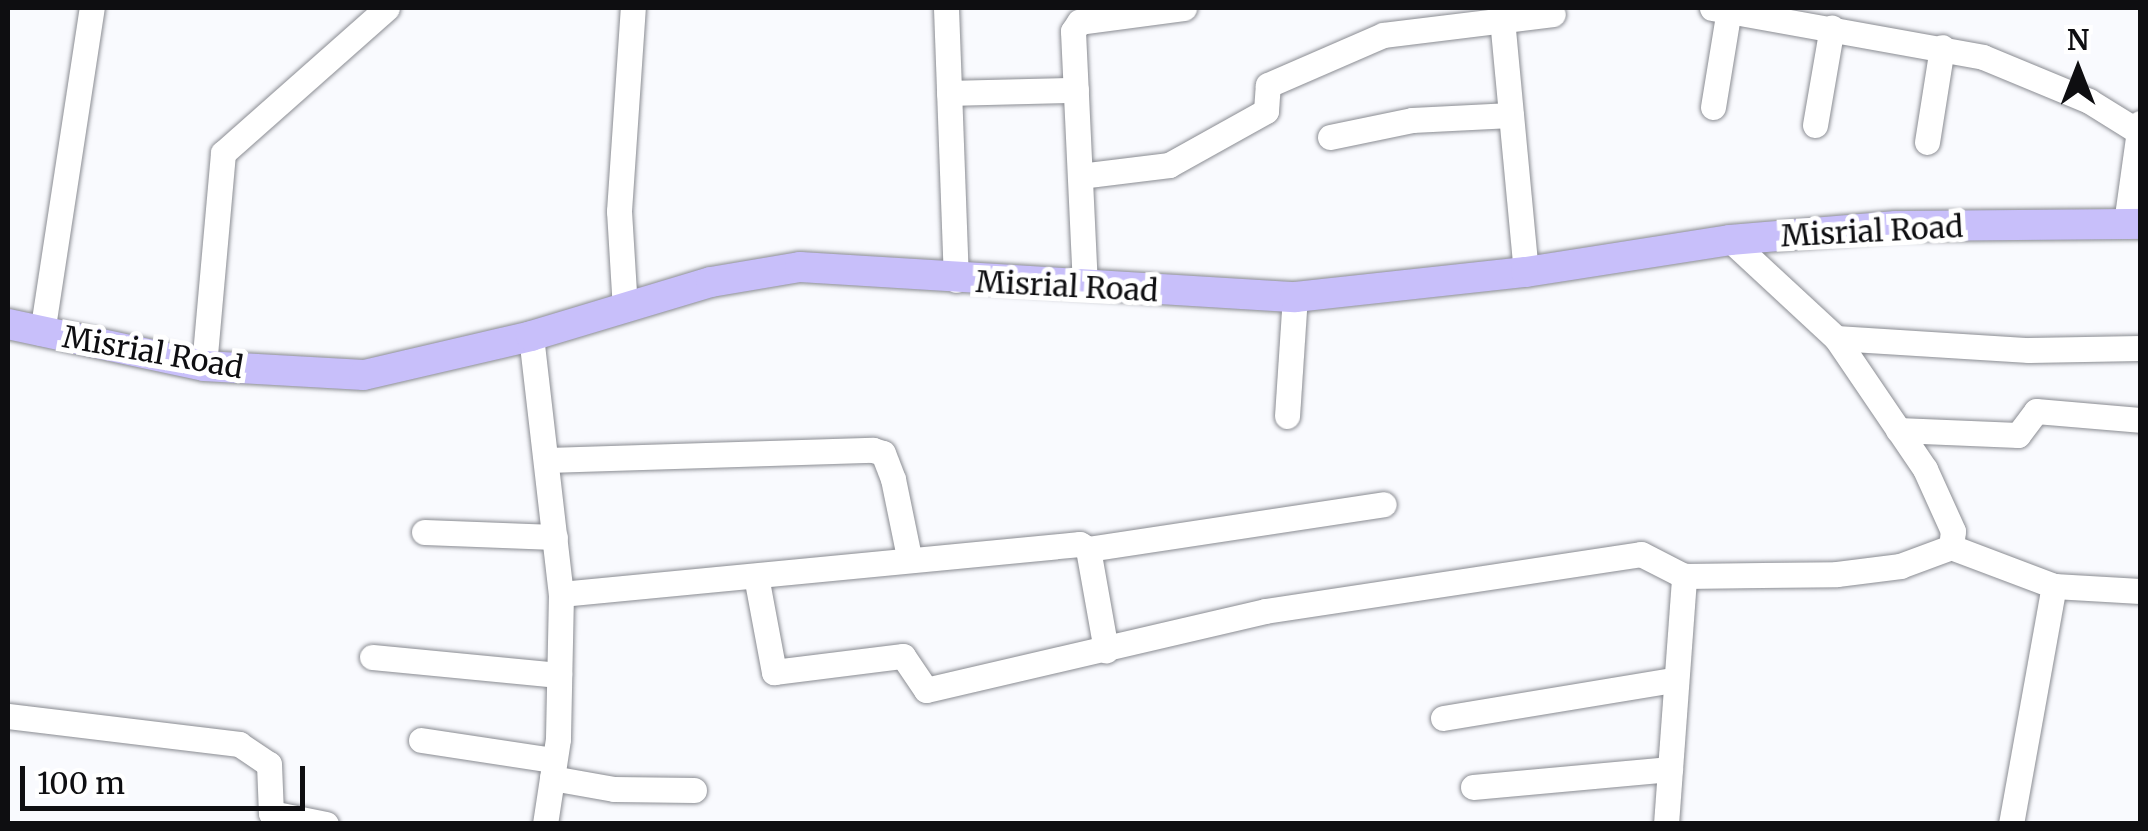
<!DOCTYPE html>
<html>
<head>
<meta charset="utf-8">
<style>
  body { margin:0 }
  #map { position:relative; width:2148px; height:831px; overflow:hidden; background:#f9fafe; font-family:Merriweather,serif }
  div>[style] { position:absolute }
  .roads { filter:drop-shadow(0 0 2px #8a8c92) drop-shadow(0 0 2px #8a8c92) }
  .minor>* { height:25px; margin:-12.5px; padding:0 12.5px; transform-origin:12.5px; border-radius:12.5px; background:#fff }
  .major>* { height:30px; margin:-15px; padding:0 15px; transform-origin:15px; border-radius:15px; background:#c8bffa }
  span { translate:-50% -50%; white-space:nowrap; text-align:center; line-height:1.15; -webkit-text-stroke:10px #fff; paint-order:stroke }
  .street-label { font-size:30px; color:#0e0e11 }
  .frame { position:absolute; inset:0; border:10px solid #0e0e11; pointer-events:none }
  .north { position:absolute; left:2028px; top:20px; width:100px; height:100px; -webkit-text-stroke:8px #fff; paint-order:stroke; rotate:0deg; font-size:28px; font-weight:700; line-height:40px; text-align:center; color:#0e0e11 }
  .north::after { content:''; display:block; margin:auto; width:35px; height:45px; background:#0e0e11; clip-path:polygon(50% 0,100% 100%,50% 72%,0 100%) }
  .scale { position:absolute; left:20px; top:766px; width:285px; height:45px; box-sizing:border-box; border:5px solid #0e0e11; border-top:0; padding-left:12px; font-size:30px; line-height:35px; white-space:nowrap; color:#0e0e11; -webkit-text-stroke:8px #fff; paint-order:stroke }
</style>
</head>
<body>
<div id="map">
  <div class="roads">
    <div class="minor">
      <div style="left:946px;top:8px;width:272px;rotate:87.9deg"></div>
      <div style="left:1712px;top:8px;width:275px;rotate:10.2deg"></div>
      <div style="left:1983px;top:57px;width:115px;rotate:22.5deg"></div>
      <div style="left:2089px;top:101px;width:59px;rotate:31.8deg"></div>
      <div style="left:1502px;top:19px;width:254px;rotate:84.6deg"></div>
      <div style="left:949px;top:93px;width:127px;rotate:-1.4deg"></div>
      <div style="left:1713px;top:107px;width:99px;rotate:-80.7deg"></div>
      <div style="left:1815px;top:125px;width:99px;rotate:-80.2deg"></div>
      <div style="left:1330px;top:137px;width:84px;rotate:-11.7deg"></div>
      <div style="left:1412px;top:120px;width:99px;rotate:-2.9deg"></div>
      <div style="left:1927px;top:142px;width:96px;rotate:-81deg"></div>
      <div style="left:1080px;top:176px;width:90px;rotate:-7deg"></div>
      <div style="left:1169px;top:165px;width:111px;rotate:-29.1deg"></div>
      <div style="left:1266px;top:111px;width:26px;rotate:-86deg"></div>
      <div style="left:1268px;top:85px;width:125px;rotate:-23.5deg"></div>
      <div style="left:1383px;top:35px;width:171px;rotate:-7deg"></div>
      <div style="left:2126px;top:223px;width:101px;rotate:-82deg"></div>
      <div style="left:1085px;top:286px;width:255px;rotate:-92.7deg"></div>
      <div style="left:1073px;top:31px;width:11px;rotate:-56deg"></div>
      <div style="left:1079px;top:22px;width:106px;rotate:-7.6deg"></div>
      <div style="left:625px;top:309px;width:98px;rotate:-93.5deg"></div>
      <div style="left:619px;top:211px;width:203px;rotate:-86.1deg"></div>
      <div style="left:42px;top:333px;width:329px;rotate:-81.3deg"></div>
      <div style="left:531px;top:336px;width:260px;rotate:83.4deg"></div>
      <div style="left:561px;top:594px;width:145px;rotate:91.2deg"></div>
      <div style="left:558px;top:739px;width:86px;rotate:98.7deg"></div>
      <div style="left:1836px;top:338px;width:193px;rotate:3.6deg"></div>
      <div style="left:2029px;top:350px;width:111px;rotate:-1deg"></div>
      <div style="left:204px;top:366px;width:214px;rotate:-84.9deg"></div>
      <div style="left:223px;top:153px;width:219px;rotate:-41.5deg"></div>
      <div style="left:1287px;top:416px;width:119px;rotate:-86.2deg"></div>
      <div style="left:1898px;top:430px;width:120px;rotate:2.4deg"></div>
      <div style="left:2018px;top:435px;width:30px;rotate:-53deg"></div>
      <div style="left:2036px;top:411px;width:104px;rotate:4.9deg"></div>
      <div style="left:547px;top:460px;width:326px;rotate:-1.8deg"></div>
      <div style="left:873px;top:450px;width:10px;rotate:17deg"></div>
      <div style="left:883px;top:453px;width:28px;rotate:69deg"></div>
      <div style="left:893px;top:479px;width:80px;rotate:78.4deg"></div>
      <div style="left:424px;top:532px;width:131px;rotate:2.2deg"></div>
      <div style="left:1951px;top:547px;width:110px;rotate:20.7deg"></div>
      <div style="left:2054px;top:586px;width:86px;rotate:3.3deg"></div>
      <div style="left:1088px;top:549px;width:299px;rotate:-8.6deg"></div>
      <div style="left:756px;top:576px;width:98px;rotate:79.4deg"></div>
      <div style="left:774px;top:672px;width:130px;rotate:-7.1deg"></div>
      <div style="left:903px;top:656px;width:41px;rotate:55.9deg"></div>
      <div style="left:926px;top:690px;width:348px;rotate:-13.1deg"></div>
      <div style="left:1265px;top:611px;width:380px;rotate:-8.6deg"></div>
      <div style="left:1641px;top:554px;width:48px;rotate:27.1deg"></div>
      <div style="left:1684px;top:576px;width:153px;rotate:-0.7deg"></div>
      <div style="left:1837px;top:574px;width:64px;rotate:-7.2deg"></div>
      <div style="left:1900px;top:566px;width:54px;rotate:-20.4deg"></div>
      <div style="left:1951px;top:547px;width:16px;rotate:-83deg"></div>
      <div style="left:1953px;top:531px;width:68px;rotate:-114.3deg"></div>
      <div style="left:1925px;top:469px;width:158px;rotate:-124.2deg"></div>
      <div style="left:1836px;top:338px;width:144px;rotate:-137.2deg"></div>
      <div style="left:561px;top:594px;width:521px;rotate:-5.5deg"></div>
      <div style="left:1080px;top:544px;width:9px;rotate:32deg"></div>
      <div style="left:1088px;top:549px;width:103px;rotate:79.9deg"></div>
      <div style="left:372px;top:657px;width:188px;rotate:5.5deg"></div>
      <div style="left:8px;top:716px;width:233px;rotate:6.9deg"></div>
      <div style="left:239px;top:744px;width:36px;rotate:34deg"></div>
      <div style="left:269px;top:764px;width:49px;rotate:87.7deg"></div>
      <div style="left:271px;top:813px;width:56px;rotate:11.3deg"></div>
      <div style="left:1443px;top:718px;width:232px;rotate:-9.4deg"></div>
      <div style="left:421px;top:740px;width:134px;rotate:8.6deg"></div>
      <div style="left:552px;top:778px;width:63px;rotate:10.1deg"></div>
      <div style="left:614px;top:789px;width:80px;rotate:0.7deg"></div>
      <div style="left:1473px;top:787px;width:198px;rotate:-5.2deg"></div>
      <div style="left:1666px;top:824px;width:249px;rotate:-85.8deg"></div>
      <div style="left:2011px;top:824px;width:242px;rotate:-79.8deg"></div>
    </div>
    <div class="major">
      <div style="left:8px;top:324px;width:200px;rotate:12.1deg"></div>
      <div style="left:204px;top:366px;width:160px;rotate:3.2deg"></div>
      <div style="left:364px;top:375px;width:171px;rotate:-13.1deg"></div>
      <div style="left:531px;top:336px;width:188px;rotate:-16.7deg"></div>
      <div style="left:711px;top:282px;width:90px;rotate:-9.6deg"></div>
      <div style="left:800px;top:267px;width:496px;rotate:3.5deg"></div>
      <div style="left:1295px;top:297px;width:232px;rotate:-6.2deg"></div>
      <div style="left:1526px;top:272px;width:206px;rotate:-8.9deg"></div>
      <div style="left:1730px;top:240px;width:167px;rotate:-4.8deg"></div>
      <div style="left:1896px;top:226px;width:244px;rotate:-0.5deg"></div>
    </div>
  </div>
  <div class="street-label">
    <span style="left:1872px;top:231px;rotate:-3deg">Misrial Road</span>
    <span style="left:1067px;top:286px;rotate:3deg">Misrial Road</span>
    <span style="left:153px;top:352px;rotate:10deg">Misrial Road</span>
  </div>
  <div class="frame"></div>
  <div class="north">N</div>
  <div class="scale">100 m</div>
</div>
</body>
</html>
